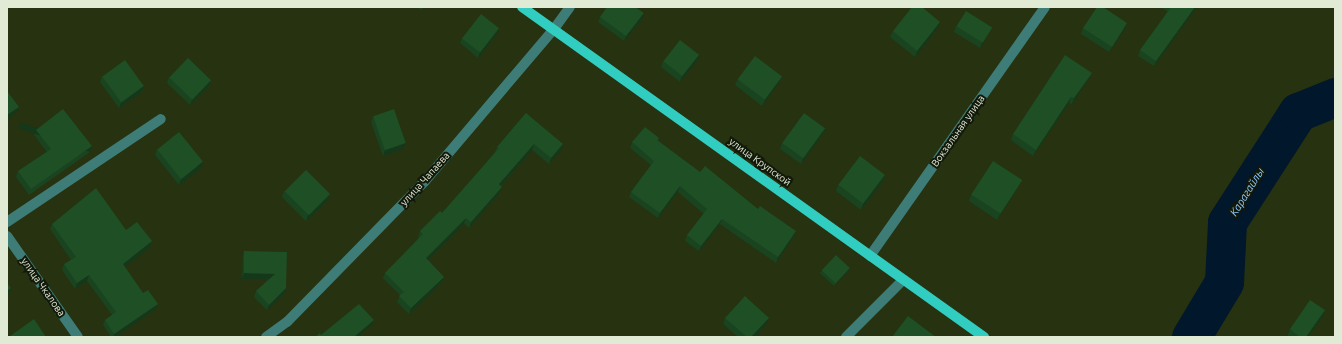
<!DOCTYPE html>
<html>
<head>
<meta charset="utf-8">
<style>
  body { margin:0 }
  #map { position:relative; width:1342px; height:344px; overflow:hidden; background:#263210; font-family:Ubuntu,sans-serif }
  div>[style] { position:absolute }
  .river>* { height:39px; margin:-19.5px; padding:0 19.5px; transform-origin:19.5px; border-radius:19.5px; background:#00172c }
  .minor>* { height:10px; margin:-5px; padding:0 5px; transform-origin:5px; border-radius:5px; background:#3e7d77 }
  .major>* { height:10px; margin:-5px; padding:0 5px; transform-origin:5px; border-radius:5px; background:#30cdc0 }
  .wall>* { inset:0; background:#1a4420 }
  .shaded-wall>* { inset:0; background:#15371a; transform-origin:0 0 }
  .building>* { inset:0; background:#1e4f25; transform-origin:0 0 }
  span { translate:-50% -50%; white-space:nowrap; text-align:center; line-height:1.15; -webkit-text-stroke:4px #12180a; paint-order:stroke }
  .street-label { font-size:10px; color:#e1ead5 }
  .water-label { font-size:11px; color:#90c9fc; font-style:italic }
  .frame { position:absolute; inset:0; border:8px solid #e1ead5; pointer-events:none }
</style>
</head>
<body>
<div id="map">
  <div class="river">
    <div style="left:1191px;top:337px;width:64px;rotate:-59deg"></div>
    <div style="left:1224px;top:282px;width:60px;rotate:-87.1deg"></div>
    <div style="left:1227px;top:222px;width:131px;rotate:-57.2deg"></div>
    <div style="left:1298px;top:112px;width:40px;rotate:-22deg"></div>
  </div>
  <div class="minor">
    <div style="left:7px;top:222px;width:185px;rotate:-33.8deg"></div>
    <div style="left:7px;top:236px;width:123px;rotate:54.9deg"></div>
    <div style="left:870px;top:256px;width:304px;rotate:-54.9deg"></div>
    <div style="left:266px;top:337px;width:26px;rotate:-36deg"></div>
    <div style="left:287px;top:322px;width:197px;rotate:-45.6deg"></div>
    <div style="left:425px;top:181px;width:199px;rotate:-49.7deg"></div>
    <div style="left:554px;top:29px;width:27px;rotate:-54deg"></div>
    <div style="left:846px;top:337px;width:81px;rotate:-45deg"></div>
  </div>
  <div class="major">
    <div style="left:522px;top:7px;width:568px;rotate:35.54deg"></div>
  </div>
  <div class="wall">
    <div style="clip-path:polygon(417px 7px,424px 7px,421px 10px)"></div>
    <div style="clip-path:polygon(1161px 7px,1197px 7px,1154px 66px,1138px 56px,1140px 50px,1168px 12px)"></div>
    <div style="clip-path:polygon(600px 17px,642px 19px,624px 41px,598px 22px)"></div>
    <div style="clip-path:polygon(1127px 23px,1125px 29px,1109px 52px,1081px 34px,1083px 28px)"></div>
    <div style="clip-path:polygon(956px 26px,989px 32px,980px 48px,954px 32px)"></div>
    <div style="clip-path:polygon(938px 28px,915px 57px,890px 37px,893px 31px)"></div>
    <div style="clip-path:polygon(497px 34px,478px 58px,460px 43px,462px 38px)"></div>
    <div style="clip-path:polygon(699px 55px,697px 61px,680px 82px,661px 67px,663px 61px)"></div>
    <div style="clip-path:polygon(1092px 73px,1089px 78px,1072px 104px,1069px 103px,1033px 156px,1011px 140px,1013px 134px)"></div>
    <div style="clip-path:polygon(102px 76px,142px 92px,119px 108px,100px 82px)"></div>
    <div style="clip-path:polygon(782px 76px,780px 81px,762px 106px,735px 85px,738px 79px)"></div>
    <div style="clip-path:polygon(169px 77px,211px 80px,209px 86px,190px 105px,167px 83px)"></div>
    <div style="clip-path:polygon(526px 113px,561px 150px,549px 164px,532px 150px,501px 186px,500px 192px,469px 228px,464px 223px,428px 260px,444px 277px,442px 282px,409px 314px,397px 302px,400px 295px,383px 278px,385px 273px,419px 238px,418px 237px,420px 231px,442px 213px,496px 153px,495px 152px,497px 147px)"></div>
    <div style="clip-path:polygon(373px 117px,403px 149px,383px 156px,371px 122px)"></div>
    <div style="clip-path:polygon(825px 128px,823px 134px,801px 164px,780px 149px,782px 143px)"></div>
    <div style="clip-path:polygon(36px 130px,90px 152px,29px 195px,16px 177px,18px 171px,47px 152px,34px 135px)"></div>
    <div style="clip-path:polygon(659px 138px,658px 141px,700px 172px,758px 209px,794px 236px,776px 263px,720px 224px,699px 251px,685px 241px,687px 235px,704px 214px,678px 192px,658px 218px,629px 197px,631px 192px,651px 165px,630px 148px,632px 142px)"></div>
    <div style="clip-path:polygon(157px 149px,201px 168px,179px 185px,155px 155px)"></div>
    <div style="clip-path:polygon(885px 175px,883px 181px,861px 210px,836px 191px,838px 185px)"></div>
    <div style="clip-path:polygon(1022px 180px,1019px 186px,997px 220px,969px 201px,971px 195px)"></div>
    <div style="clip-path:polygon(284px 191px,328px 200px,306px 221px,282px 197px)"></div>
    <div style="clip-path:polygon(52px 224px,126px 230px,152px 241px,150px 247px,124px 267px,143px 293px,158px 304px,156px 309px,115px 337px,111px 337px,103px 325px,105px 320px,112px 315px,87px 281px,75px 289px,62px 270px,64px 264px,71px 260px,50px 229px)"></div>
    <div style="clip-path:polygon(244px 251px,285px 293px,267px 310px,254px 297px,256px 291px,269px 279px,242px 279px,243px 256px)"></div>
    <div style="clip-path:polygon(822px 270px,848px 271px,834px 286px,820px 273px)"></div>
    <div style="clip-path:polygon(1325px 310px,1323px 316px,1308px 337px,1290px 337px,1288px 335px,1290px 329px)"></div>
    <div style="clip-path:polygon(725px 318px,767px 323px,755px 337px,738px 337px,723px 324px)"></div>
  </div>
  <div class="shaded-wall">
    <div style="clip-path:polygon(1195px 7px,1197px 7px,1154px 66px,1156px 61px)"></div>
    <div style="clip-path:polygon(644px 13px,642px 19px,624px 41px,626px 36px)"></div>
    <div style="clip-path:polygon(940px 22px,938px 28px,915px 57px,917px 51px)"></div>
    <div style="clip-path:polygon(1127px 23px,1125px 29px,1109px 52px,1112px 47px)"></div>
    <div style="clip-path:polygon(992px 27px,989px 32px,980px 48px,982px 42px)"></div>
    <div style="clip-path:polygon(499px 28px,497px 34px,478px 58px,480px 52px)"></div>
    <div style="clip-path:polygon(699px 55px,697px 61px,680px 82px,682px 76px)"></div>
    <div style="clip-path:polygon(1092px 73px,1089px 78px,1072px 104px,1074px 98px)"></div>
    <div style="clip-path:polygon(782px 76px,780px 81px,762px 106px,765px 100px)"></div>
    <div style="clip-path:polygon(211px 80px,209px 86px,190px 105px,192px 100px)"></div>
    <div style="clip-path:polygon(144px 86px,142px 92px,119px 108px,121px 103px)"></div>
    <div style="clip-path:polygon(1071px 97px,1069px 103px,1033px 156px,1036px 150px)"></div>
    <div style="clip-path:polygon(19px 107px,17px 112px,7px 120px,7px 115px)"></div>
    <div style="clip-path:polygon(825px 128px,823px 134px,801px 164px,803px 158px)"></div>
    <div style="clip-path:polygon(406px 143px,403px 149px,383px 156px,385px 150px)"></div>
    <div style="clip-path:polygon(534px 144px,532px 150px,497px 190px,499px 184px)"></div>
    <div style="clip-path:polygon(563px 144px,561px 150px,549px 164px,551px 158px)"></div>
    <div style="left:92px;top:146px;width:6px;height:75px;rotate:108deg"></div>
    <div style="clip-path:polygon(203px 162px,201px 168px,179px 185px,181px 179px)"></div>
    <div style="clip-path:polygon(885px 175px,883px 181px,861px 210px,863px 204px)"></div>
    <div style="clip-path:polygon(1022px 180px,1019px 186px,997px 220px,1000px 214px)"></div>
    <div style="clip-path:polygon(680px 186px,678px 192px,658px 218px,660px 213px)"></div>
    <div style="clip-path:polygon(502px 187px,500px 192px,469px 228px,471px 222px)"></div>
    <div style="clip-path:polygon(330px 194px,328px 200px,306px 221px,308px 215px)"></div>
    <div style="clip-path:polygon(466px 218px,464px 223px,424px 264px,426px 258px)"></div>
    <div style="clip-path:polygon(722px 219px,720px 224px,699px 251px,701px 246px)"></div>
    <div style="clip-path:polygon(796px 231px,794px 236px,776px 263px,778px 257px)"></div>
    <div style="clip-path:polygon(152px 241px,150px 247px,121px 270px,123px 264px)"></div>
    <div style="clip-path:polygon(850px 268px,848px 271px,834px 286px,836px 283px)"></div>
    <div style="clip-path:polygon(244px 273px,275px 274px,273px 279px,242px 279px)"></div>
    <div style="clip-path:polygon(89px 275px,87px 281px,75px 289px,77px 283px)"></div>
    <div style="clip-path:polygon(444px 277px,442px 282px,409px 314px,411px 308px)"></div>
    <div style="clip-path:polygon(11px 288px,9px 294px,7px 295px,7px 291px)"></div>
    <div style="clip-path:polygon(286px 288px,285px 293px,267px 310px,269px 305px)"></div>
    <div style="clip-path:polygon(158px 304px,156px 309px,115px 337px,113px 337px,114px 334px)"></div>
    <div style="clip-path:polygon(1325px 310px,1323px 316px,1308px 337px,1306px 337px)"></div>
    <div style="clip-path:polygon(769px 318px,767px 323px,755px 337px,751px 337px)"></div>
    <div style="clip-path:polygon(374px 320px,372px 325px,358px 337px,354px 337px)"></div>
  </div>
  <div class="building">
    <div style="clip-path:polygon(607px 7px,635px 7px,644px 13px,626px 36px,600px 17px)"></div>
    <div style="clip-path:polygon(912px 7px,922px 7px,940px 22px,917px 51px,893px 31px)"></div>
    <div style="clip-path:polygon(1097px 7px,1103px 7px,1127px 23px,1112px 47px,1083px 28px)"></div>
    <div style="clip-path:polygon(1171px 7px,1195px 7px,1156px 61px,1140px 50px)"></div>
    <div style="left:966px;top:11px;width:31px;height:18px;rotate:32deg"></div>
    <div style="left:481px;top:14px;width:23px;height:31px;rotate:38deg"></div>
    <div style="left:680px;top:40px;width:24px;height:27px;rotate:38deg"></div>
    <div style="clip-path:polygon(1065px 55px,1092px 73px,1074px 98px,1071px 97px,1036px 150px,1013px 134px)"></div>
    <div style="left:755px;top:56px;width:34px;height:29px;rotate:37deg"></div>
    <div style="left:188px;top:58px;width:32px;height:27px;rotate:44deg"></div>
    <div style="left:125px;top:60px;width:32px;height:28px;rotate:54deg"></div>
    <div style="clip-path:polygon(7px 91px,19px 107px,7px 115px)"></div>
    <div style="clip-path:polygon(63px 109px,92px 146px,31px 189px,18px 171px,51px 149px,36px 130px)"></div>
    <div style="left:394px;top:109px;width:36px;height:22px;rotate:71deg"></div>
    <div style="clip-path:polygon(526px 113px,563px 144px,551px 158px,534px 144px,499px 184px,502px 187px,471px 222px,466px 218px,426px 258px,444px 277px,411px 308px,399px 296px,404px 292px,385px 273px,423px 234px,420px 231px,440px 211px,442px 213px,499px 148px,497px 147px)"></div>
    <div style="left:804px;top:113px;width:26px;height:37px;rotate:36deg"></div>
    <div style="clip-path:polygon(645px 127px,659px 138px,657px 140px,700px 172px,705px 166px,758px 209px,760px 206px,796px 231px,778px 257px,722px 219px,701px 246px,687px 235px,707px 209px,680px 186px,660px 213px,631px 192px,654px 161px,632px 142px)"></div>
    <div style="left:179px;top:132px;width:38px;height:28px;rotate:51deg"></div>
    <div style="left:860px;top:156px;width:31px;height:36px;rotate:37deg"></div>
    <div style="left:993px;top:161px;width:35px;height:40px;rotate:33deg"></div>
    <div style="left:306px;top:170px;width:34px;height:30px;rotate:45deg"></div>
    <div style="clip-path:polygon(96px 188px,126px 230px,137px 222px,152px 241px,123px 264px,143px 293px,148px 290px,158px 304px,114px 334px,105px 320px,116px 312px,89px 275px,77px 283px,64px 264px,76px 257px,52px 224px)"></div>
    <div style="clip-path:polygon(244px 251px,287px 252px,286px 288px,269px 305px,256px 291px,275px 274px,244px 273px)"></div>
    <div style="left:836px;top:255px;width:19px;height:21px;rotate:43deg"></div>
    <div style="clip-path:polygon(7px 283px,11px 288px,7px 291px)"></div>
    <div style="clip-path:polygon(745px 296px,769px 318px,751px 337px,747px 337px,725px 318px)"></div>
    <div style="clip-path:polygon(1310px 300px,1325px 310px,1306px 337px,1300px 337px,1290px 329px)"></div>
    <div style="clip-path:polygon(359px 304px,374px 320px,354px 337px,315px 337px,320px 333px,321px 335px)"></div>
    <div style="clip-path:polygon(908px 316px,936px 337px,892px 337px)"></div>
    <div style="clip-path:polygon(34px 319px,46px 337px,10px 337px,10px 336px)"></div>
  </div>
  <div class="street-label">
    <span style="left:958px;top:131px;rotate:-55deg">Вокзальная улица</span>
    <span style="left:760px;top:162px;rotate:36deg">улица Крупской</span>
    <span style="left:425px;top:179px;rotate:-48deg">улица Чапаева</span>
    <span style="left:43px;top:287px;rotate:55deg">улица Чкалова</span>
  </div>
  <div class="water-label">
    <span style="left:1247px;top:192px;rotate:-58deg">Карагайлы</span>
  </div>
  <div class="frame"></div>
</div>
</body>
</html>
